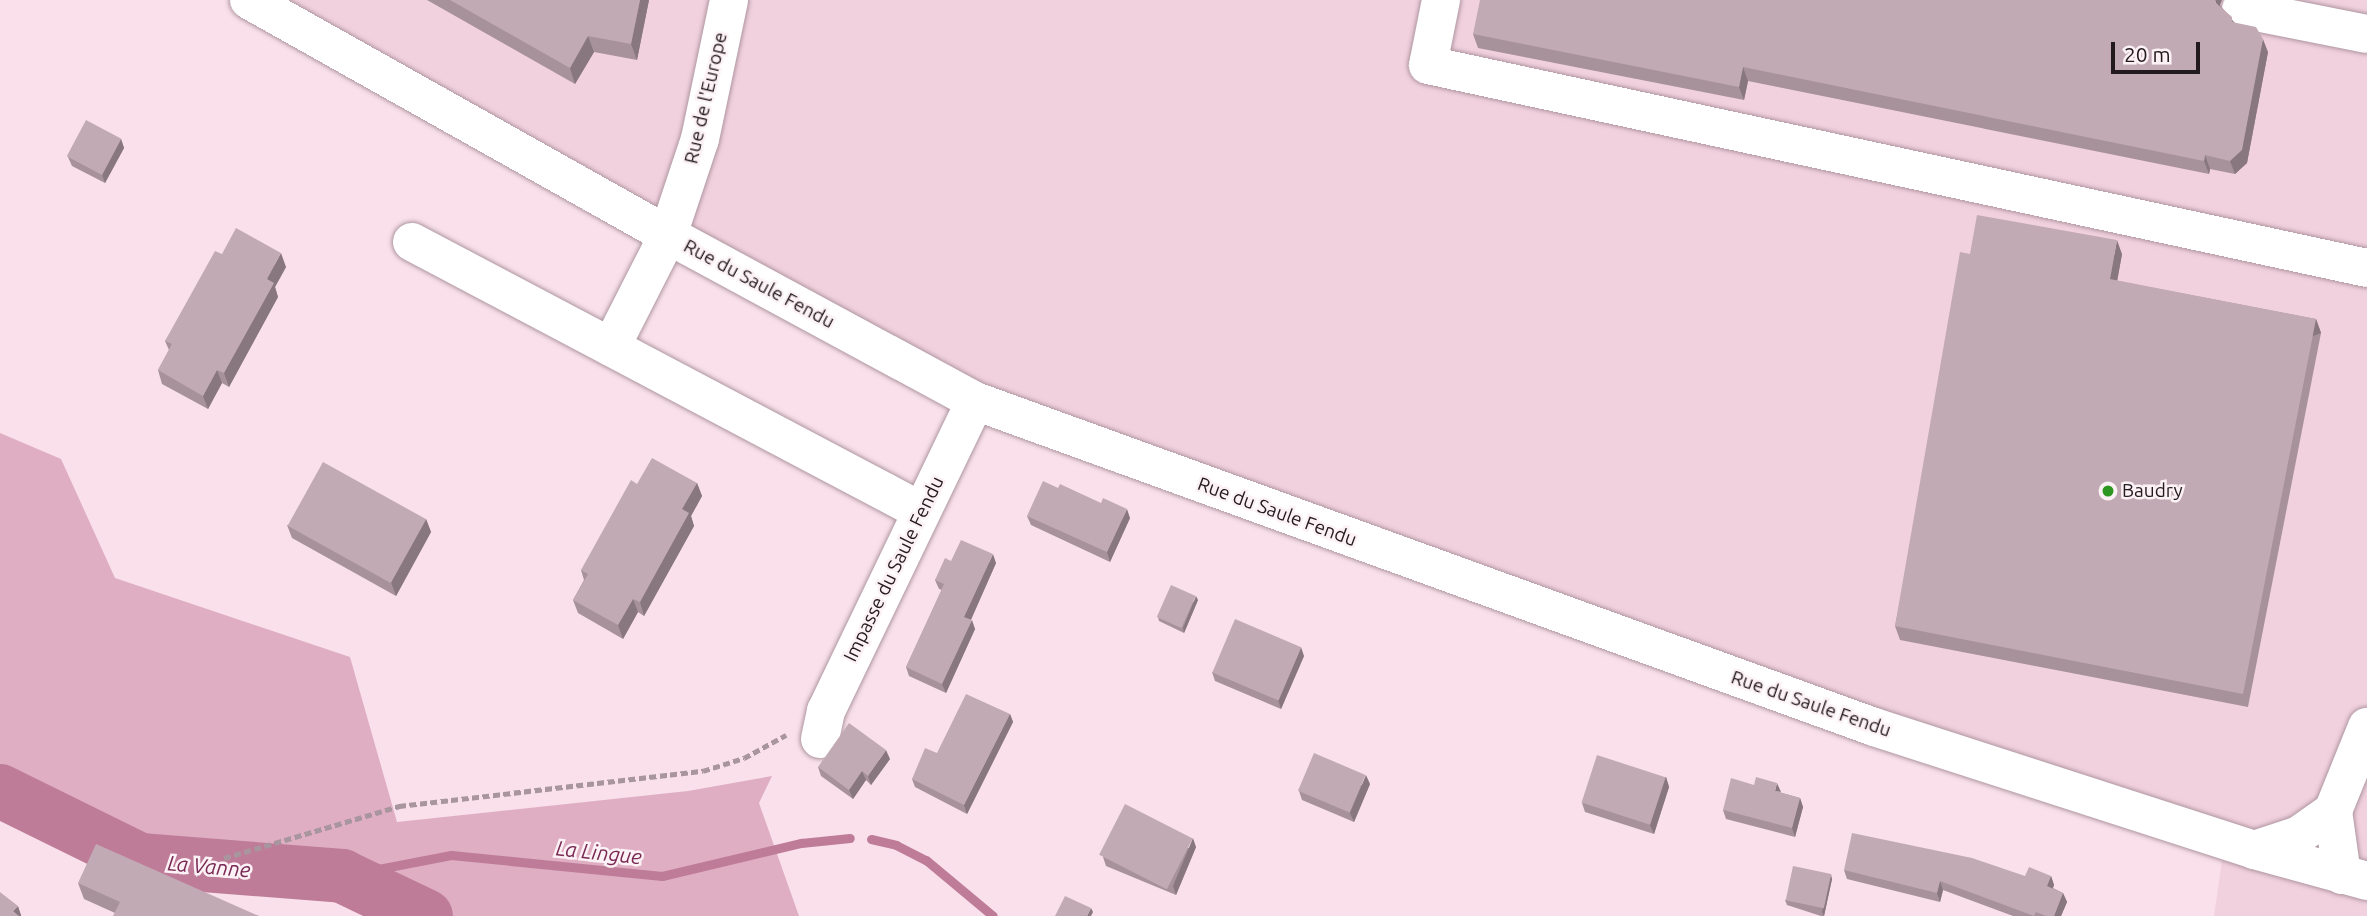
<!DOCTYPE html>
<html>
<head>
<meta charset="utf-8">
<style>
  body { margin:0 }
  #map { position:relative; width:2367px; height:916px; overflow:hidden; background:#f9e0ea; font-family:Ubuntu,sans-serif }
  div>[style] { position:absolute }
  .built>* { inset:0; background:#f2d1de }
  .green>* { inset:0; background:#dfaec3 }
  .stream>* { height:9px; margin:-4.5px; padding:0 4.5px; transform-origin:4.5px; border-radius:4.5px; background:#be7c99 }
  .river>* { height:54px; margin:-27px; padding:0 27px; transform-origin:27px; border-radius:27px; background:#be7c99 }
  .path>* { height:4.5px; margin-top:-2.25px; transform-origin:0; background:repeating-linear-gradient(90deg,#a8959d 0 7px,transparent 0 10.5px) }
  .roads { filter:drop-shadow(0 0 2px #ae96a0) drop-shadow(0 0 2px #ae96a0) }
  .minor>* { height:38px; margin:-19px; padding:0 19px; transform-origin:19px; border-radius:19px; background:#fff }
  .wall>* { inset:0; background:#a7929b }
  .shaded-wall>* { inset:0; background:#88777e; transform-origin:0 0 }
  .building>* { inset:0; background:#c2aab4; transform-origin:0 0 }
  .dots>* { width:19px; height:19px; translate:-50% -50%; box-sizing:border-box; border:4px solid #fcf2f6; border-radius:50% }
  span { translate:-50% -50%; white-space:nowrap; text-align:center; line-height:1.15; -webkit-text-stroke:5px #fcf2f6; paint-order:stroke }
  .street-label { font-size:19px; color:#221a1d }
  .poi-label { font-size:19px; color:#221a1d }
  .left { translate:0 -50%; text-align:left }
  .water-label { font-size:21px; color:#792953; font-style:italic }
  .scale { position:absolute; left:2111px; top:42px; width:89px; height:32px; box-sizing:border-box; border:4px solid #221a1d; border-top:0; padding-left:9px; font-size:21px; line-height:24px; white-space:nowrap; color:#221a1d; -webkit-text-stroke:5px #fcf2f6; paint-order:stroke }
</style>
</head>
<body>
<div id="map">
  <div class="built">
    <div style="clip-path:polygon(232px 0,2367px 0,2367px 916px,2214px 916px,2222px 860px,1211px 503px)"></div>
  </div>
  <div class="green">
    <div style="clip-path:polygon(0 433px,61px 459px,115px 578px,350px 657px,397px 822px,688px 791px,772px 776px,759px 803px,799px 916px,387px 916px,339px 892px,134px 870px,0 806px)"></div>
  </div>
  <div class="stream">
    <div style="left:871px;top:839px;width:26px;rotate:13deg"></div>
    <div style="left:896px;top:845px;width:34px;rotate:27deg"></div>
    <div style="left:926px;top:860px;width:87px;rotate:39.9deg"></div>
    <div style="left:342px;top:876px;width:111px;rotate:-10.9deg"></div>
    <div style="left:451px;top:855px;width:212px;rotate:5.7deg"></div>
    <div style="left:662px;top:876px;width:143px;rotate:-13.4deg"></div>
    <div style="left:801px;top:843px;width:49px;rotate:-5.8deg"></div>
  </div>
  <div class="river">
    <div style="left:0;top:791px;width:156px;rotate:26.2deg"></div>
    <div style="left:140px;top:860px;width:203px;rotate:4.5deg"></div>
    <div style="left:342px;top:876px;width:93px;rotate:25.5deg"></div>
  </div>
  <div class="path">
    <div style="left:224px;top:858px;width:183px;rotate:-16.5deg"></div>
    <div style="left:399px;top:806px;width:306px;rotate:-6.6deg"></div>
    <div style="left:703px;top:771px;width:43px;rotate:-17.6deg"></div>
    <div style="left:744px;top:758px;width:48px;rotate:-28.7deg"></div>
  </div>
  <div class="roads">
    <div class="minor">
      <div style="left:249px;top:0;width:480px;rotate:29.3deg"></div>
      <div style="left:668px;top:235px;width:349px;rotate:28.4deg"></div>
      <div style="left:975px;top:401px;width:956px;rotate:19.93deg"></div>
      <div style="left:1874px;top:727px;width:399px;rotate:17.9deg"></div>
      <div style="left:2254px;top:850px;width:117px;rotate:15.3deg"></div>
      <div style="left:1441px;top:0;width:66px;rotate:101.3deg"></div>
      <div style="left:1428px;top:65px;width:961px;rotate:12.2deg"></div>
      <div style="left:2241px;top:9px;width:128px;rotate:11.2deg"></div>
      <div style="left:412px;top:242px;width:573px;rotate:27.86deg"></div>
      <div style="left:611px;top:347px;width:126px;rotate:-63deg"></div>
      <div style="left:668px;top:235px;width:101px;rotate:-71.6deg"></div>
      <div style="left:700px;top:139px;width:142px;rotate:-78.2deg"></div>
      <div style="left:820px;top:739px;width:29px;rotate:-78deg"></div>
      <div style="left:826px;top:711px;width:344px;rotate:-64.3deg"></div>
      <div style="left:2254px;top:850px;width:47px;rotate:-18.4deg"></div>
      <div style="left:2299px;top:835px;width:42px;rotate:-35.2deg"></div>
      <div style="left:2342px;top:875px;width:65px;rotate:-98deg"></div>
      <div style="left:2333px;top:811px;width:91px;rotate:-68deg"></div>
    </div>
  </div>
  <div class="wall">
    <div style="clip-path:polygon(427px 0,649px 0,637px 60px,594px 52px,575px 84px)"></div>
    <div style="clip-path:polygon(2220px 5px,2235px 23px,2268px 52px,2247px 163px,2235px 174px,2210px 169px,2209px 174px,1748px 81px,1744px 100px,1478px 48px,1473px 34px)"></div>
    <div style="clip-path:polygon(121px 139px,124px 148px,105px 183px,72px 166px,68px 157px)"></div>
    <div style="clip-path:polygon(222px 254px,286px 267px,275px 287px,278px 297px,229px 387px,222px 383px,208px 409px,162px 384px,158px 370px,169px 350px,165px 341px)"></div>
    <div style="clip-path:polygon(1970px 254px,2122px 254px,2117px 281px,2316px 319px,2321px 333px,2248px 707px,1900px 640px,1895px 626px)"></div>
    <div style="clip-path:polygon(697px 483px,702px 496px,691px 516px,694px 526px,644px 616px,638px 612px,623px 639px,578px 613px,573px 600px,584px 580px,581px 570px)"></div>
    <div style="clip-path:polygon(1027px 516px,1130px 518px,1110px 562px,1031px 525px)"></div>
    <div style="clip-path:polygon(426px 519px,431px 532px,396px 596px,292px 538px,287px 525px)"></div>
    <div style="clip-path:polygon(951px 561px,996px 563px,971px 620px,975px 629px,946px 693px,909px 676px,906px 667px,942px 590px,939px 589px,935px 580px)"></div>
    <div style="clip-path:polygon(1198px 600px,1184px 633px,1159px 621px,1158px 617px)"></div>
    <div style="clip-path:polygon(1304px 656px,1281px 709px,1215px 681px,1212px 672px)"></div>
    <div style="clip-path:polygon(1010px 714px,1013px 722px,967px 814px,915px 787px,912px 779px)"></div>
    <div style="clip-path:polygon(890px 759px,871px 785px,866px 780px,853px 799px,821px 776px,818px 767px)"></div>
    <div style="clip-path:polygon(1666px 777px,1669px 787px,1654px 834px,1585px 812px,1582px 803px)"></div>
    <div style="clip-path:polygon(1370px 784px,1354px 822px,1302px 800px,1299px 791px)"></div>
    <div style="clip-path:polygon(1754px 785px,1800px 798px,1803px 807px,1795px 837px,1726px 819px,1723px 810px)"></div>
    <div style="clip-path:polygon(1196px 847px,1176px 895px,1106px 866px,1103px 857px)"></div>
    <div style="clip-path:polygon(1844px 870px,2025px 876px,2051px 876px,2054px 885px,2053px 888px,2063px 893px,2067px 902px,2061px 916px,2013px 916px,1943px 890px,1940px 902px,1847px 879px)"></div>
    <div style="clip-path:polygon(1832px 879px,1824px 916px,1821px 916px,1787px 905px,1785px 900px)"></div>
    <div style="clip-path:polygon(78px 883px,259px 916px,115px 913px,84px 899px)"></div>
  </div>
  <div class="shaded-wall">
    <div style="clip-path:polygon(640px 0,649px 0,637px 60px,631px 44px)"></div>
    <div style="clip-path:polygon(2215px 0,2222px 0,2220px 5px,2221px 17px)"></div>
    <div style="clip-path:polygon(588px 36px,594px 52px,575px 84px,570px 68px)"></div>
    <div style="clip-path:polygon(2263px 39px,2268px 52px,2247px 163px,2235px 174px,2230px 161px)"></div>
    <div style="clip-path:polygon(1743px 67px,1748px 81px,1744px 100px,1739px 87px)"></div>
    <div style="clip-path:polygon(121px 139px,124px 148px,105px 183px,102px 174px)"></div>
    <div style="clip-path:polygon(2205px 155px,2210px 169px,2209px 174px,2204px 161px)"></div>
    <div style="clip-path:polygon(2117px 240px,2122px 254px,2115px 293px,2110px 279px)"></div>
    <div style="clip-path:polygon(281px 253px,286px 267px,275px 287px,278px 297px,229px 387px,224px 373px,267px 279px)"></div>
    <div style="left:2316px;top:319px;width:15px;height:382px;rotate:70deg"></div>
    <div style="clip-path:polygon(217px 370px,222px 383px,208px 409px,203px 396px)"></div>
    <div style="clip-path:polygon(697px 483px,702px 496px,691px 516px,694px 526px,644px 616px,640px 602px,682px 509px)"></div>
    <div style="clip-path:polygon(1127px 509px,1130px 518px,1110px 562px,1107px 552px)"></div>
    <div style="clip-path:polygon(426px 519px,431px 532px,396px 596px,391px 582px)"></div>
    <div style="clip-path:polygon(993px 554px,996px 563px,968px 626px,964px 617px)"></div>
    <div style="clip-path:polygon(1196px 596px,1198px 600px,1184px 633px,1183px 628px)"></div>
    <div style="clip-path:polygon(633px 599px,638px 612px,623px 639px,618px 625px)"></div>
    <div style="clip-path:polygon(972px 620px,975px 629px,946px 693px,942px 684px)"></div>
    <div style="clip-path:polygon(1301px 647px,1304px 656px,1281px 709px,1278px 700px)"></div>
    <div style="clip-path:polygon(1010px 714px,1013px 722px,967px 814px,964px 805px)"></div>
    <div style="clip-path:polygon(886px 750px,890px 759px,871px 785px,868px 776px)"></div>
    <div style="clip-path:polygon(862px 771px,866px 780px,853px 799px,849px 790px)"></div>
    <div style="clip-path:polygon(1366px 775px,1370px 784px,1354px 822px,1350px 813px)"></div>
    <div style="clip-path:polygon(1666px 777px,1669px 787px,1654px 834px,1650px 825px)"></div>
    <div style="clip-path:polygon(1777px 783px,1781px 792px,1775px 791px)"></div>
    <div style="clip-path:polygon(1800px 798px,1803px 807px,1795px 837px,1792px 828px)"></div>
    <div style="clip-path:polygon(1193px 838px,1196px 847px,1176px 895px,1173px 886px)"></div>
    <div style="clip-path:polygon(1831px 874px,1832px 879px,1824px 916px,1822px 912px)"></div>
    <div style="clip-path:polygon(2051px 876px,2054px 885px,2050px 895px,2047px 886px)"></div>
    <div style="clip-path:polygon(1940px 881px,1943px 890px,1940px 902px,1937px 893px)"></div>
    <div style="clip-path:polygon(2063px 893px,2067px 902px,2061px 916px,2054px 916px)"></div>
    <div style="clip-path:polygon(18px 906px,21px 915px,21px 916px,15px 916px,13px 911px)"></div>
    <div style="clip-path:polygon(1091px 908px,1093px 912px,1091px 916px,1087px 916px)"></div>
  </div>
  <div class="building">
    <div style="clip-path:polygon(450px 0,640px 0,631px 44px,588px 36px,570px 68px)"></div>
    <div style="clip-path:polygon(1480px 0,2215px 0,2216px 3px,2232px 17px,2232px 22px,2256px 27px,2263px 39px,2242px 150px,2230px 161px,2205px 155px,2204px 161px,1743px 67px,1739px 87px,1473px 34px)"></div>
    <div style="left:86px;top:120px;width:40px;height:41px;rotate:28deg"></div>
    <div style="clip-path:polygon(1977px 215px,2117px 240px,2110px 279px,2316px 319px,2243px 694px,1895px 626px,1960px 252px,1970px 254px)"></div>
    <div style="clip-path:polygon(236px 228px,281px 253px,267px 279px,274px 283px,224px 373px,217px 370px,203px 396px,158px 370px,172px 344px,165px 341px,215px 251px,222px 254px)"></div>
    <div style="clip-path:polygon(652px 458px,697px 483px,682px 509px,689px 513px,640px 602px,633px 599px,618px 625px,573px 600px,588px 574px,581px 570px,631px 480px,637px 484px)"></div>
    <div style="left:323px;top:462px;width:118px;height:73px;rotate:29deg"></div>
    <div style="clip-path:polygon(1043px 481px,1058px 488px,1060px 484px,1101px 503px,1103px 498px,1127px 509px,1107px 552px,1027px 516px)"></div>
    <div style="clip-path:polygon(961px 540px,993px 554px,964px 617px,972px 620px,942px 684px,906px 667px,944px 584px,935px 580px,945px 558px,951px 561px)"></div>
    <div style="left:1171px;top:585px;width:27px;height:35px;rotate:24deg"></div>
    <div style="left:1235px;top:619px;width:72px;height:58px;rotate:23deg"></div>
    <div style="clip-path:polygon(966px 694px,1010px 714px,964px 805px,912px 779px,925px 748px,937px 753px)"></div>
    <div style="clip-path:polygon(849px 723px,886px 750px,868px 776px,862px 771px,849px 790px,818px 767px)"></div>
    <div style="left:1314px;top:753px;width:56px;height:41px;rotate:23deg"></div>
    <div style="left:1597px;top:755px;width:72px;height:50px;rotate:18deg"></div>
    <div style="clip-path:polygon(1756px 777px,1777px 783px,1775px 791px,1800px 798px,1792px 828px,1723px 810px,1731px 778px,1754px 785px)"></div>
    <div style="left:1125px;top:804px;width:76px;height:57px;rotate:27deg"></div>
    <div style="clip-path:polygon(1852px 833px,1972px 858px,2025px 876px,2029px 867px,2051px 876px,2047px 886px,2063px 893px,2054px 916px,2046px 916px,2036px 912px,2034px 916px,1940px 881px,1937px 893px,1844px 870px)"></div>
    <div style="clip-path:polygon(96px 844px,259px 916px,113px 916px,120px 902px,78px 883px)"></div>
    <div style="left:1793px;top:866px;width:39px;height:35px;rotate:12deg"></div>
    <div style="clip-path:polygon(0 892px,18px 906px,13px 911px,19px 916px,0 916px)"></div>
    <div style="clip-path:polygon(1065px 896px,1091px 908px,1087px 916px,1055px 916px)"></div>
  </div>
  <div class="dots">
    <div style="left:2108px;top:491px;background:#2d9620"></div>
  </div>
  <div class="street-label">
    <span style="left:706px;top:98px;rotate:-77deg">Rue de l'Europe</span>
    <span style="left:759px;top:284px;rotate:28deg">Rue du Saule Fendu</span>
    <span style="left:1277px;top:512px;rotate:20deg">Rue du Saule Fendu</span>
    <span style="left:894px;top:569px;rotate:-64deg">Impasse du Saule Fendu</span>
    <span style="left:1811px;top:704px;rotate:19deg">Rue du Saule Fendu</span>
  </div>
  <div class="poi-label">
    <span class="left" style="left:2122px;top:491px">Baudry</span>
  </div>
  <div class="water-label">
    <span style="left:599px;top:852px;rotate:6deg">La Lingue</span>
    <span style="left:209px;top:866px;rotate:5deg">La Vanne</span>
  </div>
  <div class="scale">20 m</div>
</div>
</body>
</html>
